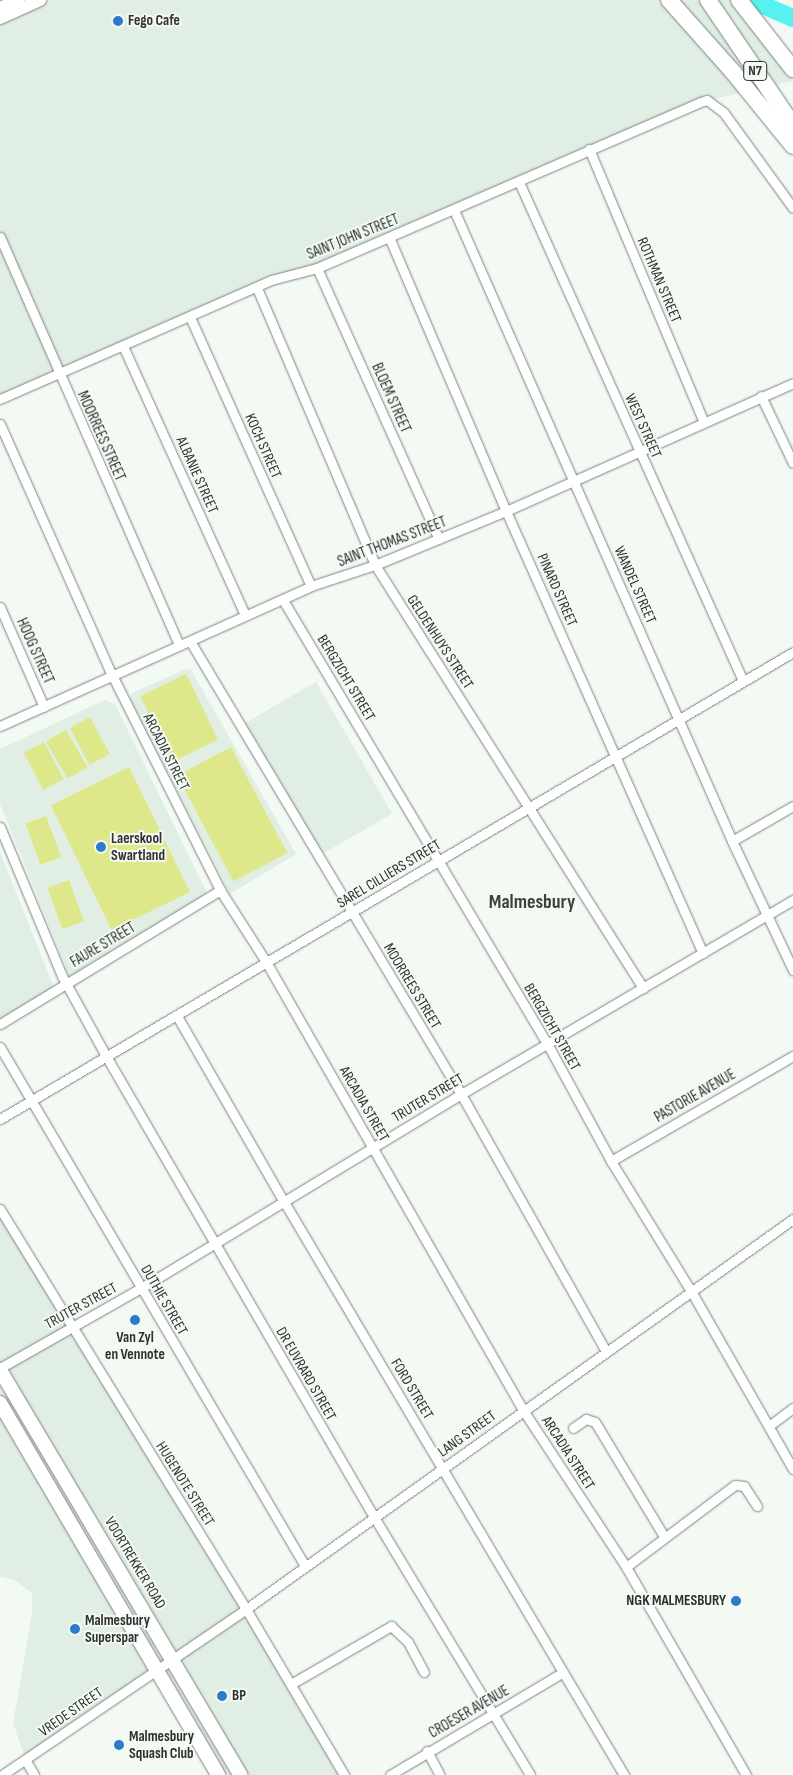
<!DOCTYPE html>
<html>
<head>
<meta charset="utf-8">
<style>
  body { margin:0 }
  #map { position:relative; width:793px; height:1775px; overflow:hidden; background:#f3faf4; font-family:"Sofia Sans Condensed",sans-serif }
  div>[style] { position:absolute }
  .built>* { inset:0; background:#e0eee3; transform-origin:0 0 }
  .green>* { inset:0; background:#dee88b; transform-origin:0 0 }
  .river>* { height:18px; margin:-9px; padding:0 9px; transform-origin:9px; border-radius:9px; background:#55f2ef }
  .roads { filter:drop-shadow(0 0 1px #7d837f) drop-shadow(0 0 1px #7d837f) }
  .minor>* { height:9px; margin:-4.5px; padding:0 4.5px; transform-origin:4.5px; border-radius:4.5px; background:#fff }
  .secondary>* { height:12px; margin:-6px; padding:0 6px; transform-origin:6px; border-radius:6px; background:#fff }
  .primary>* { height:14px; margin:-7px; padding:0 7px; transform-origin:7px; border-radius:7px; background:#fff }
  .motorway>* { height:16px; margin:-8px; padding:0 8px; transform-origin:8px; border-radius:8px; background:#fff }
  .dots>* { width:14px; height:14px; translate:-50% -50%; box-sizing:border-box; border:2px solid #f3faf4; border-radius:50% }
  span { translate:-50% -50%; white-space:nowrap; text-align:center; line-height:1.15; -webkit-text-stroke:4px #f3faf4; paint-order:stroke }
  .shield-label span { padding:1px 4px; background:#f3faf4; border:1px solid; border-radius:4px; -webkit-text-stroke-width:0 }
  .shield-label { font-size:14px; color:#2f312f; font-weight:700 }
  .poi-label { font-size:15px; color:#2f312f; font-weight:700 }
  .left { translate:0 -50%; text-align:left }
  .right { translate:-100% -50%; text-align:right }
  .street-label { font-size:15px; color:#2f312f }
  .district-label { font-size:20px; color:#3c413d; font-weight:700 }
</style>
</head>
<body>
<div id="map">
  <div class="built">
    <div style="clip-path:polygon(0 0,739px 0,793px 69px,793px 81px,700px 102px,317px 268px,271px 280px,0 399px)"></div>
    <div style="clip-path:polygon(186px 669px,191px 670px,296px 854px,230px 894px,130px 699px,132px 693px)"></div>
    <div style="left:316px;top:682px;width:152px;height:83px;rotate:60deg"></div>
    <div style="clip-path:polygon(105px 700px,115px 704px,206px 891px,199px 906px,78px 978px,69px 975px,0 804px,0 749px)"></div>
    <div style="clip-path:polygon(0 852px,53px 985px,50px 994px,0 1024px)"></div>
    <div style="clip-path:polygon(0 1209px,344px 1775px,218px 1775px,155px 1671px,26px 1761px,13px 1723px,32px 1614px,32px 1593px,15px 1580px,0 1577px)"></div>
  </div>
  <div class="green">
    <div style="left:186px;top:674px;width:73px;height:51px;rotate:64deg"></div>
    <div style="left:90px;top:717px;width:42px;height:23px;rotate:62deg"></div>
    <div style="left:66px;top:730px;width:43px;height:23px;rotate:60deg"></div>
    <div style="left:44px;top:742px;width:42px;height:23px;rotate:62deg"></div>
    <div style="left:231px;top:747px;width:120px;height:61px;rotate:62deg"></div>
    <div style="left:129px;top:767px;width:139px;height:87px;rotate:64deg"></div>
    <div style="left:46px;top:816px;width:44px;height:22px;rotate:70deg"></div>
    <div style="left:69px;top:880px;width:44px;height:23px;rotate:70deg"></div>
  </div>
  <div class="river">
    <div style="left:751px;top:0;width:46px;rotate:23.2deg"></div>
  </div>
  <div class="roads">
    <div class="minor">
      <div style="left:589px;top:149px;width:296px;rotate:67.2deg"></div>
      <div style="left:519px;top:182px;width:547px;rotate:65.82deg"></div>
      <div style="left:454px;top:210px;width:690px;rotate:66.22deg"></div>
      <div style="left:732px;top:841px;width:143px;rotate:64.7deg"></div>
      <div style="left:0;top:237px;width:446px;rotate:66.3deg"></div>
      <div style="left:389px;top:237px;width:298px;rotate:66.9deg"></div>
      <div style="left:506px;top:511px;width:484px;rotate:66deg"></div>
      <div style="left:317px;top:268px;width:297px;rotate:65.8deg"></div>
      <div style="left:257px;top:288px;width:301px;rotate:66.9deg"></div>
      <div style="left:375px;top:565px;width:501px;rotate:57.64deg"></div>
      <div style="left:190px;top:317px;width:295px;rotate:65.8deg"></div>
      <div style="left:123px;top:346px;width:295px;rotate:65.6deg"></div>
      <div style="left:761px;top:396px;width:74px;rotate:64.5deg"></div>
      <div style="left:0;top:399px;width:296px;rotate:-23.7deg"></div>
      <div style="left:271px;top:280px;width:48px;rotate:-14.6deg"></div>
      <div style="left:317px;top:268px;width:417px;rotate:-23.4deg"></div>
      <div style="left:700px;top:102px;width:7px;rotate:-16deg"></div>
      <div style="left:707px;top:100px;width:21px;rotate:37deg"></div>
      <div style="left:724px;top:113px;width:117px;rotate:54deg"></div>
      <div style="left:0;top:424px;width:275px;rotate:66deg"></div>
      <div style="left:112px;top:675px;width:241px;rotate:63.3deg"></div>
      <div style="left:220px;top:890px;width:83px;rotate:57.3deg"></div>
      <div style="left:265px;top:960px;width:519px;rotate:60.17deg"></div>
      <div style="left:523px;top:1410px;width:188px;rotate:56.7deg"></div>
      <div style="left:626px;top:1567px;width:240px;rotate:60deg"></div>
      <div style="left:283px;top:600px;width:518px;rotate:59.23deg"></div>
      <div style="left:548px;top:1045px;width:132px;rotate:61.5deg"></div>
      <div style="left:611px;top:1161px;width:153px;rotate:58.4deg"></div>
      <div style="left:691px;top:1291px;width:205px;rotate:60.2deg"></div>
      <div style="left:0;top:607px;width:109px;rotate:66.3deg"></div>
      <div style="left:190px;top:641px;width:528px;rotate:59.11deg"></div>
      <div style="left:461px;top:1094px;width:294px;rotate:60.6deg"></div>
      <div style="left:0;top:726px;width:341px;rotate:-24.2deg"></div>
      <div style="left:311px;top:586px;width:67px;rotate:-18.2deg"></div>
      <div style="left:375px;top:565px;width:142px;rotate:-22.4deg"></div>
      <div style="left:506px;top:511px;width:314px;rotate:-24deg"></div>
      <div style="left:0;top:827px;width:161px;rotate:67.4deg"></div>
      <div style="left:62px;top:976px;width:91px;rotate:61.2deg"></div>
      <div style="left:106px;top:1056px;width:533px;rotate:59.83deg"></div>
      <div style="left:374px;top:1517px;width:301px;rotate:58.8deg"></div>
      <div style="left:732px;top:841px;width:70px;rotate:-29.8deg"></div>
      <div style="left:177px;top:1016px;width:212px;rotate:60.1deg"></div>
      <div style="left:283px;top:1200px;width:669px;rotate:59.33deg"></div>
      <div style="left:0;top:1024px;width:258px;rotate:-31.3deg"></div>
      <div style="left:0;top:1047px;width:602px;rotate:59.56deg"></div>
      <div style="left:0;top:1119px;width:920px;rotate:-30.49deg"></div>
      <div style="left:611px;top:1161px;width:210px;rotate:-30deg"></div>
      <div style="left:0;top:1209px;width:470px;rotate:58.4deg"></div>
      <div style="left:246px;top:1609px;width:193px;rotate:59.4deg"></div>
      <div style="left:0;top:1368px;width:162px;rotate:-29.6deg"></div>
      <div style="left:141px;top:1288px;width:374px;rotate:-31.2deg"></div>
      <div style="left:461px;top:1094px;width:385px;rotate:-30.3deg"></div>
      <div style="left:769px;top:1426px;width:30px;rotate:-37deg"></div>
      <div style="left:573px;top:1428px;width:16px;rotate:-35deg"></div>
      <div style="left:586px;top:1419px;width:9px;rotate:18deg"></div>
      <div style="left:595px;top:1422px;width:135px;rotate:58.9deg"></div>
      <div style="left:626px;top:1567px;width:136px;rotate:-37deg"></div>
      <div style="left:735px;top:1485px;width:9px;rotate:6deg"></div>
      <div style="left:744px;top:1486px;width:24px;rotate:57deg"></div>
      <div style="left:291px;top:1684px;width:116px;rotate:-30.1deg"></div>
      <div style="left:391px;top:1626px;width:23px;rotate:43deg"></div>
      <div style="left:408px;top:1642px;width:34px;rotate:62deg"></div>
      <div style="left:427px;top:1751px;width:27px;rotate:62deg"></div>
      <div style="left:26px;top:1761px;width:16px;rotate:60deg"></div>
      <div style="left:2px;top:1775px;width:295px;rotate:-34.2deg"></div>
      <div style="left:246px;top:1609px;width:672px;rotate:-35.49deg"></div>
      <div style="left:390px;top:1775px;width:200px;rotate:-30.7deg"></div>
    </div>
    <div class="secondary">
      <div style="left:0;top:8px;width:20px;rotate:-24deg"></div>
      <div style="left:0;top:18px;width:44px;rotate:-24.2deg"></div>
    </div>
    <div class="primary">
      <div style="left:0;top:1370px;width:471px;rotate:59.3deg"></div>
      <div style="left:0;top:1403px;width:431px;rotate:59.6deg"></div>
    </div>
    <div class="motorway">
      <div style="left:669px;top:0;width:96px;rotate:48.4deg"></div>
      <div style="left:733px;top:72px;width:95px;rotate:51deg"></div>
      <div style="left:708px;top:0;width:151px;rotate:55.8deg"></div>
      <div style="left:739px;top:0;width:88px;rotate:52deg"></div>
    </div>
  </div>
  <div class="dots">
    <div style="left:118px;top:21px;background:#2c7aca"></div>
    <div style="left:101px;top:847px;background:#2c7aca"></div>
    <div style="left:135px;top:1320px;background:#2c7aca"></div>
    <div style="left:736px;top:1601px;background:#2c7aca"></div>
    <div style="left:75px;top:1629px;background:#2c7aca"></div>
    <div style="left:222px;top:1696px;background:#2c7aca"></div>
    <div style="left:119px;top:1745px;background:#2c7aca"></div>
  </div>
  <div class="shield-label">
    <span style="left:755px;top:71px">N7</span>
  </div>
  <div class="poi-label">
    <span class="left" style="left:128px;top:21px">Fego Cafe</span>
    <span class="left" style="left:111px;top:847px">Laerskool<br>Swartland</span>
    <span style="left:135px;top:1346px">Van Zyl<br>en Vennote</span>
    <span class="right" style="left:726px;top:1601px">NGK MALMESBURY</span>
    <span class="left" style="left:85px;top:1629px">Malmesbury<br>Superspar</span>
    <span class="left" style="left:232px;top:1696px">BP</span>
    <span class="left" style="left:129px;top:1745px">Malmesbury<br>Squash Club</span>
  </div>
  <div class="street-label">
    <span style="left:353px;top:237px;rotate:-22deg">SAINT JOHN STREET</span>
    <span style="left:659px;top:280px;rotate:67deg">ROTHMAN STREET</span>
    <span style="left:391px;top:398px;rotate:66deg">BLOEM STREET</span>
    <span style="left:643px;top:426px;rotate:66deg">WEST STREET</span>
    <span style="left:101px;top:436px;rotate:66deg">MOORREES STREET</span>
    <span style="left:263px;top:446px;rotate:66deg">KOCH STREET</span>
    <span style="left:197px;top:475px;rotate:66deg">ALBANIE STREET</span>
    <span style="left:392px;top:542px;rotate:-21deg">SAINT THOMAS STREET</span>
    <span style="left:635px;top:585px;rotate:66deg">WANDEL STREET</span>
    <span style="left:557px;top:590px;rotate:66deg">PINARD STREET</span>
    <span style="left:440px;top:642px;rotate:57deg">GELDENHUYS STREET</span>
    <span style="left:35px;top:651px;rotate:66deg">HOOG STREET</span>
    <span style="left:346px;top:678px;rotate:59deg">BERGZICHT STREET</span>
    <span style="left:166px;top:752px;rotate:63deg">ARCADIA STREET</span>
    <span style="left:389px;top:874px;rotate:-31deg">SAREL CILLIERS STREET</span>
    <span style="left:103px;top:945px;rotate:-31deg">FAURE STREET</span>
    <span style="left:412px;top:986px;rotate:59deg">MOORREES STREET</span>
    <span style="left:552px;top:1027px;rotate:60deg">BERGZICHT STREET</span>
    <span style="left:695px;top:1096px;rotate:-30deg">PASTORIE AVENUE</span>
    <span style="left:428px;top:1098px;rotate:-31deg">TRUTER STREET</span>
    <span style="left:364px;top:1104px;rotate:60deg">ARCADIA STREET</span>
    <span style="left:164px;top:1300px;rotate:60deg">DUTHIE STREET</span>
    <span style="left:81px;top:1306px;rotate:-29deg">TRUTER STREET</span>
    <span style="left:306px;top:1374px;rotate:60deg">DR EUVRARD STREET</span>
    <span style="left:412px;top:1389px;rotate:59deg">FORD STREET</span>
    <span style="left:467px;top:1434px;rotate:-36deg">LANG STREET</span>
    <span style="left:568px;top:1453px;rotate:57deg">ARCADIA STREET</span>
    <span style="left:185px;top:1484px;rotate:58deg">HUGENOTE STREET</span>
    <span style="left:135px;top:1563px;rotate:59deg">VOORTREKKER ROAD</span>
    <span style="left:71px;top:1712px;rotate:-35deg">VREDE STREET</span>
    <span style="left:469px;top:1712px;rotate:-30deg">CROESER AVENUE</span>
  </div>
  <div class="district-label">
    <span style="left:532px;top:902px">Malmesbury</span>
  </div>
</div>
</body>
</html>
